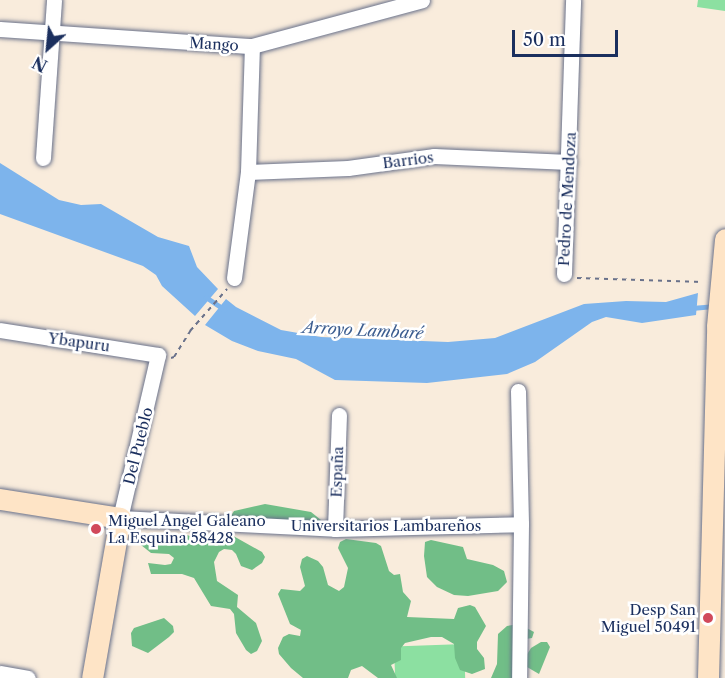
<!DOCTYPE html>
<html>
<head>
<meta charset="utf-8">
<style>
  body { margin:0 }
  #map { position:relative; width:725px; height:678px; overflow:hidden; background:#f9ecdc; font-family:"Libre Caslon Text",serif }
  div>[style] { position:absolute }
  .green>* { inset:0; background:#8ce0a1; transform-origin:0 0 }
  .forest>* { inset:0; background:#71be87 }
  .water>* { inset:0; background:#7db4ec }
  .stream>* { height:4.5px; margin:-2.25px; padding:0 2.25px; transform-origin:2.25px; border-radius:2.25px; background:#7db4ec }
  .path>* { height:2px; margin-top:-1px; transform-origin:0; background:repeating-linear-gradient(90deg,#69718a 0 4.5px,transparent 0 9px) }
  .roads { filter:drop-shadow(0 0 2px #69718a) drop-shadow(0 0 2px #69718a) }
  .street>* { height:15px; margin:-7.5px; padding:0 7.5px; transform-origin:7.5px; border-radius:7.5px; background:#fff }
  .secondary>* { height:21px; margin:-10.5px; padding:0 10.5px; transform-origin:10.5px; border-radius:10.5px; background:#fee4c6 }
  .dots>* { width:16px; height:16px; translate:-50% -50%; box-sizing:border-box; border:3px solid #fff; border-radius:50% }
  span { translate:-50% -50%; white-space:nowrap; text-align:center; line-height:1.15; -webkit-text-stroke:5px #fff; paint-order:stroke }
  .street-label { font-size:15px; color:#1b2f5e }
  .poi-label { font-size:15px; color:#1b2f5e }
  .left { translate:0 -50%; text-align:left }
  .right { translate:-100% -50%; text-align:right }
  .water-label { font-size:16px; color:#3d5e90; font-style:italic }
  .north { position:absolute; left:18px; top:18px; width:60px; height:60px; -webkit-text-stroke:4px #fff; paint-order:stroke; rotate:207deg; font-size:16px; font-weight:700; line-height:24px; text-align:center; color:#1b2f5e }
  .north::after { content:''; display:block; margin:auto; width:21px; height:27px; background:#1b2f5e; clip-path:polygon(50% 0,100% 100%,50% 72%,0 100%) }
  .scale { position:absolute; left:512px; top:30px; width:106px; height:27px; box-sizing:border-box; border:3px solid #1b2f5e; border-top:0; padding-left:8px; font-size:18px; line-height:21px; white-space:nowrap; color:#1b2f5e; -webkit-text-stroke:4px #fff; paint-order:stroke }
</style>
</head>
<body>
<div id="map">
  <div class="green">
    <div style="clip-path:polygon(698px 0,725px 0,725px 11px,697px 7px)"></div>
    <div style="left:464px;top:644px;width:34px;height:70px;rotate:88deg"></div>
  </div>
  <div class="forest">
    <div style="clip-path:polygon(265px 504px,311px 512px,321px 520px,317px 524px,228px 521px,234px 511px)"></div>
    <div style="clip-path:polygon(154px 533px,187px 535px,205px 541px,228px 533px,262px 552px,265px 557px,262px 563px,252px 570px,241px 566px,236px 554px,232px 550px,224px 549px,219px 552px,214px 562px,217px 581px,238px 595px,237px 607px,256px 623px,262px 641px,257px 651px,251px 654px,246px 650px,236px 633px,234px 614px,230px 609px,211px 606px,194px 578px,182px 574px,151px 574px,148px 563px,165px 565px,171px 564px,174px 558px,169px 554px,151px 553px,141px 545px,144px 539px)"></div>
    <div style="clip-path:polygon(346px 539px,376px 543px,381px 546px,389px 571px,394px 575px,400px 574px,403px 592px,411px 601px,407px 617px,454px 619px,458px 608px,470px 605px,475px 607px,486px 626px,477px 642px,477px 649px,484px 658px,485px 669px,472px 674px,460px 670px,455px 658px,454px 644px,442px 637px,431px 637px,405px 643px,401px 648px,401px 660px,391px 665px,397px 678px,378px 678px,362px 666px,351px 670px,348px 678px,303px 678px,291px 668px,279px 654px,278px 648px,283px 637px,289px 634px,300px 636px,301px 630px,290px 624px,278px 594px,281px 589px,300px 591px,305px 586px,300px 567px,302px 559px,307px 556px,318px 561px,323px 567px,328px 585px,339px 591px,344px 587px,348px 568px,338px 548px,340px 542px)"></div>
    <div style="clip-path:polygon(431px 540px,463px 547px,467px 559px,493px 565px,504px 571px,507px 582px,498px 591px,468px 596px,454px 595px,437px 587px,427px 577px,424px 556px,425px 542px)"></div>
    <div style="clip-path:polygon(164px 618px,173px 626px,174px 632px,169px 637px,148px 653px,132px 646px,131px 633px,134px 628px)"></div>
    <div style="clip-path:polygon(519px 624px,534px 632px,532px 638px,526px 639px,520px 678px,491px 678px,497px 664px,498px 634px,507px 626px)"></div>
    <div style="clip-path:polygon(541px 642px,547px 642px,550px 647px,539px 674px,527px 667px,526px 656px,531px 648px)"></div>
  </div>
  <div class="water">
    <div style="clip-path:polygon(0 163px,59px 200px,81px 205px,101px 204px,158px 237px,189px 246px,197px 267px,218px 289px,195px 316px,162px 286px,156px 275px,143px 266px,0 214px)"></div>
    <div style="clip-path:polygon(698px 293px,696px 315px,642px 323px,606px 317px,592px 322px,535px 362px,507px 374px,427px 383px,335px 380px,296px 359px,258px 351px,232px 341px,205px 325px,226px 299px,236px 307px,281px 330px,321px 337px,448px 342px,495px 338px,584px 304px,626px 301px,666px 302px)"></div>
  </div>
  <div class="stream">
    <div style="left:206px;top:297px;width:22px;rotate:34deg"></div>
    <div style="left:692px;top:308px;width:21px;rotate:-5deg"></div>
  </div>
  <div class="path">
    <div style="left:577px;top:278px;width:126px;rotate:1.8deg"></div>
    <div style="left:171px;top:358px;width:3px;rotate:-18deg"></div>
    <div style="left:174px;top:357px;width:31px;rotate:-58deg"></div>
    <div style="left:190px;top:331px;width:56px;rotate:-48.6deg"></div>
  </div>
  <div class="roads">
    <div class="street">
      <div style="left:0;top:29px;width:253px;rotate:3.9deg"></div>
      <div style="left:252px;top:46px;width:176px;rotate:-15.1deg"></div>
      <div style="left:43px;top:158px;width:158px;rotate:-86deg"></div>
      <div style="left:248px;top:172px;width:100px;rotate:-2.3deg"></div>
      <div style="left:348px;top:168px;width:87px;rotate:-7.9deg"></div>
      <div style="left:434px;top:156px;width:135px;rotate:2.5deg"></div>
      <div style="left:564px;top:274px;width:274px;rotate:-88.1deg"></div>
      <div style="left:234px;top:278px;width:107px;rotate:-82.5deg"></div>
      <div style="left:248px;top:172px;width:126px;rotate:-88.2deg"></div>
      <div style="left:0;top:330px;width:160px;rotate:9deg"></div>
      <div style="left:158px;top:355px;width:167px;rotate:103.1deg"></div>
      <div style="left:120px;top:518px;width:215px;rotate:2.9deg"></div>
      <div style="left:335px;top:529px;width:186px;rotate:-1.5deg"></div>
      <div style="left:518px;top:391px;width:133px;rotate:88.7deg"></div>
      <div style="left:521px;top:524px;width:154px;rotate:90.7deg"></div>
      <div style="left:335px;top:529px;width:114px;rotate:-88deg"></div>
      <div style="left:0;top:673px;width:28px;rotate:10deg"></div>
    </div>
    <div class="secondary">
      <div style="left:0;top:499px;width:121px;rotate:9deg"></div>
      <div style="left:120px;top:518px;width:162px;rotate:99.9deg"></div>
      <div style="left:708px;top:678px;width:352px;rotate:-88.5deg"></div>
      <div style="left:717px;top:326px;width:87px;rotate:-84.7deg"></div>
    </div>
  </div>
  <div class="dots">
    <div style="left:96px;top:529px;background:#d1495b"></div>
    <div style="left:708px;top:618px;background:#d1495b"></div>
  </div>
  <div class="street-label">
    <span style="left:214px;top:44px;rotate:3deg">Mango</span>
    <span style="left:408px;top:160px;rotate:-7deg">Barrios</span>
    <span style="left:567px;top:199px;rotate:-87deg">Pedro de Mendoza</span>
    <span style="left:79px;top:342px;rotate:8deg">Ybapuru</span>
    <span style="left:138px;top:446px;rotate:-76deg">Del Pueblo</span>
    <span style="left:337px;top:472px;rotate:-88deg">España</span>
    <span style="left:386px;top:526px">Universitarios Lambareños</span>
  </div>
  <div class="poi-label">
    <span class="left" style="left:108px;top:529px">Miguel Angel Galeano<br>La Esquina 58428</span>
    <span class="right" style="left:696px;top:618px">Desp San<br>Miguel 50491</span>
  </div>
  <div class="water-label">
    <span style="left:363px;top:330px;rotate:3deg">Arroyo Lambaré</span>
  </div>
  <div class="north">N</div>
  <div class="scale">50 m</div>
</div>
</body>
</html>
